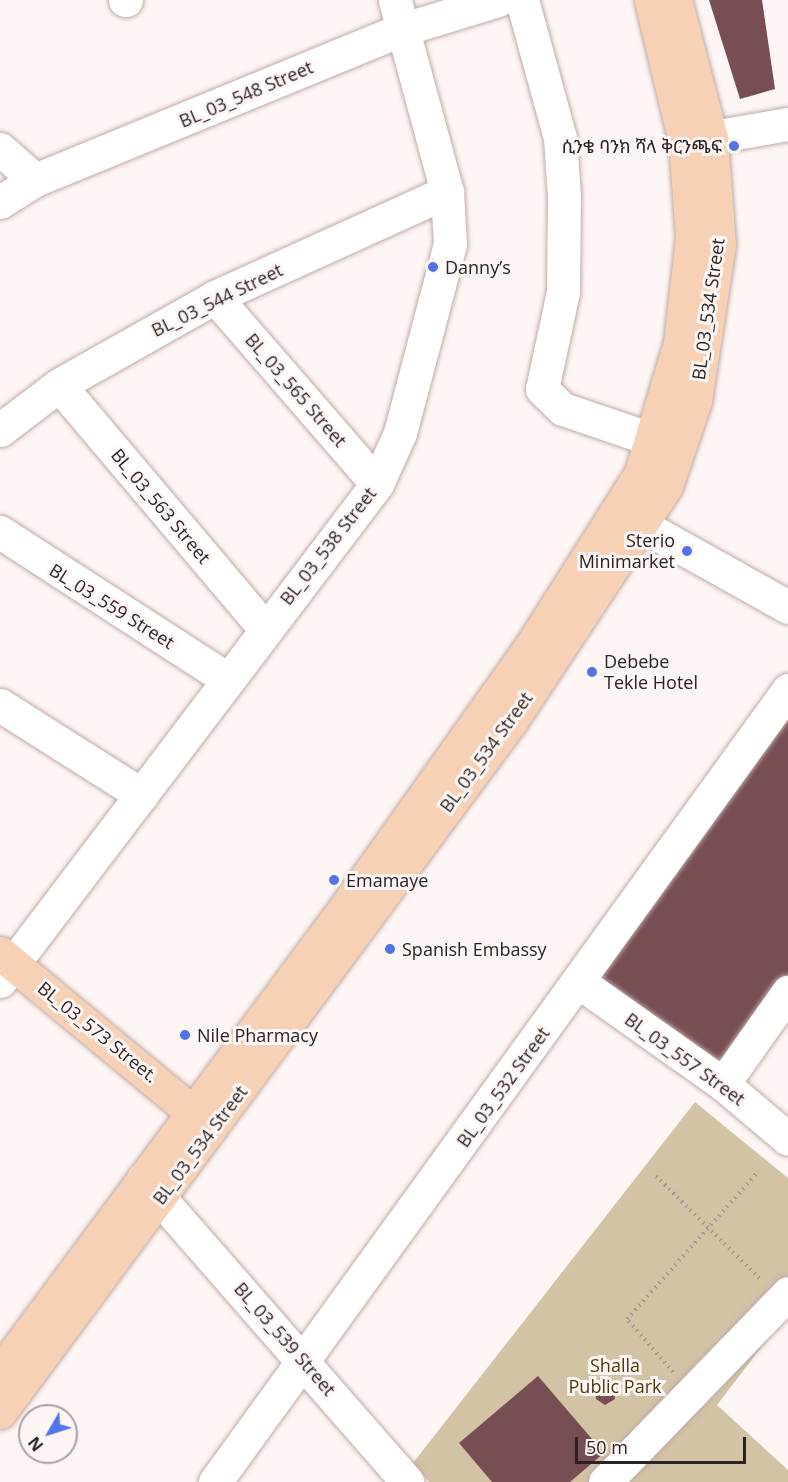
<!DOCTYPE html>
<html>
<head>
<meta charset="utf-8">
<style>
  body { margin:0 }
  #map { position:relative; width:788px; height:1482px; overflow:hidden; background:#fef6f4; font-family:"Open Sans","Noto Sans Ethiopic",sans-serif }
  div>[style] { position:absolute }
  .green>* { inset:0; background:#d3c3a5 }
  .building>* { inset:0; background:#784e55 }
  .path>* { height:4px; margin-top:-2px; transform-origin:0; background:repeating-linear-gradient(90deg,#a09896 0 1.5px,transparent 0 6px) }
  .roads { filter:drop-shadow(0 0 2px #beaba7) drop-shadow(0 0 2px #beaba7) }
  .minor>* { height:33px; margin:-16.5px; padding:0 16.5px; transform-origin:16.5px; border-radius:16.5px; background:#fff }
  .major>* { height:33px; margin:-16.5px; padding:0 16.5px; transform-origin:16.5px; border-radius:16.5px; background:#f7d1b5 }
  .dots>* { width:16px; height:16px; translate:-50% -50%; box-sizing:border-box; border:3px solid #fef6f4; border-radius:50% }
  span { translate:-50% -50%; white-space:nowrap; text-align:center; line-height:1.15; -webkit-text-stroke:6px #fef6f4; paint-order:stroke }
  .street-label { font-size:18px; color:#2a2321 }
  .poi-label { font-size:18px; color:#2a2321 }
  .right { translate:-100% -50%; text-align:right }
  .left { translate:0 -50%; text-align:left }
  .park-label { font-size:18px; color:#4f3a07 }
  .north { position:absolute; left:18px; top:1404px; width:60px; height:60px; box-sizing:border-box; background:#fef6f4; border:2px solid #a9a2a0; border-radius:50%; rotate:231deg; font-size:16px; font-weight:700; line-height:24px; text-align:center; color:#2a2321 }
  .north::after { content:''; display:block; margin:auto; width:21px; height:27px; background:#5175e9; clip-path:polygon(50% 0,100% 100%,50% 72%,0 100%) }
  .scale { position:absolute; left:575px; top:1437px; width:171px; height:27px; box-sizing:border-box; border:3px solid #2a2321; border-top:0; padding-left:8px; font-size:18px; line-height:21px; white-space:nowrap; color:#2a2321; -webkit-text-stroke:4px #fef6f4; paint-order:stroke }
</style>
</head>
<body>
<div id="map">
  <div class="green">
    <div style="clip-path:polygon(695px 1102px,788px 1178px,788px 1312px,717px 1405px,788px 1470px,788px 1482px,429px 1482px,413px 1463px)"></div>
  </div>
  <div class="building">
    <div style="clip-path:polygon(709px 0,762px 0,775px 89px,740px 99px)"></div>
    <div style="clip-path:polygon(788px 706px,788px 982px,724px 1072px,596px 982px)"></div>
    <div style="clip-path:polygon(538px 1376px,604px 1453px,570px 1482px,492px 1482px,459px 1443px)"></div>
    <div style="clip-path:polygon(603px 1383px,614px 1387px,615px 1399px,605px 1405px,596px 1399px,596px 1389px)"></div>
  </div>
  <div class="path">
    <div style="left:656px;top:1176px;width:149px;rotate:44.7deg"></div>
    <div style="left:673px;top:1372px;width:70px;rotate:-131deg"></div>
    <div style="left:627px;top:1319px;width:198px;rotate:-48.3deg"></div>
  </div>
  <div class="roads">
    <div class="minor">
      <div style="left:125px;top:0;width:1px"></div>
      <div style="left:522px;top:0;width:143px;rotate:74.6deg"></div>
      <div style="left:560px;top:138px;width:58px;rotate:86.1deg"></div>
      <div style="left:564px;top:196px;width:96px;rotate:90.6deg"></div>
      <div style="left:563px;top:292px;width:99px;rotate:102.2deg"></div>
      <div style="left:542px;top:389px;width:29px;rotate:44deg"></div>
      <div style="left:563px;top:409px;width:120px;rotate:18.9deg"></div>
      <div style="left:685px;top:142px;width:105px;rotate:-9.9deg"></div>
      <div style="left:0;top:149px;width:47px;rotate:41.5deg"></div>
      <div style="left:0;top:202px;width:41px;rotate:-32.2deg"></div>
      <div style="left:35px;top:180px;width:399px;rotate:-22.3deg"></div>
      <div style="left:404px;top:29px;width:98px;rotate:-17.1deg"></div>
      <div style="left:215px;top:297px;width:247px;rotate:49.1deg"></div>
      <div style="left:59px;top:385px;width:318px;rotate:49.8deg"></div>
      <div style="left:0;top:430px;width:74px;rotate:-37.3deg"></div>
      <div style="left:59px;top:385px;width:179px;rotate:-29.4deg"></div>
      <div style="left:215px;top:297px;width:255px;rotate:-24.4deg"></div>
      <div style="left:618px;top:512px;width:195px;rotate:29.2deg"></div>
      <div style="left:0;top:532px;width:269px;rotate:32.9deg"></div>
      <div style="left:0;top:705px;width:168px;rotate:32.4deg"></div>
      <div style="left:0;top:981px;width:624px;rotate:-52.82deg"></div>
      <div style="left:377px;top:484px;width:56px;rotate:-65.7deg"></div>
      <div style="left:400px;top:433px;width:196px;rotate:-75.2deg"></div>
      <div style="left:450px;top:244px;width:52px;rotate:-93.3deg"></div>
      <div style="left:447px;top:192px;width:199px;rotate:-105.2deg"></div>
      <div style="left:579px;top:982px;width:176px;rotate:35.3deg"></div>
      <div style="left:723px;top:1084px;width:85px;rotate:40.2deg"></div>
      <div style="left:723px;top:1084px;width:113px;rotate:-54.8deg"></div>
      <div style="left:143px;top:1179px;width:402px;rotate:48.9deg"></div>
      <div style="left:215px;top:1482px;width:978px;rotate:-54.11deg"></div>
      <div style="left:605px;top:1482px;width:263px;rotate:-45.9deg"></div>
    </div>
    <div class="major">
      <div style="left:0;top:953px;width:271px;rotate:39.6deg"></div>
      <div style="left:0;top:1372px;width:570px;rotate:-53.35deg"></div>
      <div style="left:340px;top:915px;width:328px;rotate:-54.6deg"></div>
      <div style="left:530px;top:648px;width:207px;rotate:-57.6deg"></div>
      <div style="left:641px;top:473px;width:136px;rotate:-73.3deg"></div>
      <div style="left:680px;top:343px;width:107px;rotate:-83.5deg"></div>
      <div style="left:692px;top:237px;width:95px;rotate:-94.2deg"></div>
      <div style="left:685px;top:142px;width:146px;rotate:-103.5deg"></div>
      <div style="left:0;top:1412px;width:859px;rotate:-53.52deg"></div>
      <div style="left:511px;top:721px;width:282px;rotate:-56.6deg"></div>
      <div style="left:666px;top:486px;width:90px;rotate:-71.2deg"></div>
      <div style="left:695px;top:401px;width:158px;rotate:-81.3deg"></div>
      <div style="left:719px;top:245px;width:107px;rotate:-94.3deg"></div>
      <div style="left:711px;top:138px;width:143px;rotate:-104.6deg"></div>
    </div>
  </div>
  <div class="dots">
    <div style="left:734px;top:146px;background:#5175e9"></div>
    <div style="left:433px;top:267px;background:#5175e9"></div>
    <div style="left:687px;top:551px;background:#5175e9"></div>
    <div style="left:592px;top:672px;background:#5175e9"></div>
    <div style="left:334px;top:880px;background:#5175e9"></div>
    <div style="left:390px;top:949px;background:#5175e9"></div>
    <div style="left:185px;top:1035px;background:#5175e9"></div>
  </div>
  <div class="street-label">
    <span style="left:246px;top:94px;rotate:-23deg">BL_03_548 Street</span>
    <span style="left:217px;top:300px;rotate:-26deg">BL_03_544 Street</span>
    <span style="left:708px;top:309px;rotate:-82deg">BL_03_534 Street</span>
    <span style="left:296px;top:390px;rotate:49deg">BL_03_565 Street</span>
    <span style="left:161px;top:506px;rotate:50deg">BL_03_563 Street</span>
    <span style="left:328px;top:546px;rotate:-52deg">BL_03_538 Street</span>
    <span style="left:112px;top:606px;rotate:32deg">BL_03_559 Street</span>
    <span style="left:486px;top:752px;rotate:-54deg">BL_03_534 Street</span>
    <span style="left:98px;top:1032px;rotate:39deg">BL_03_573 Street.</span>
    <span style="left:685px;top:1059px;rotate:36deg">BL_03_557 Street</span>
    <span style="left:503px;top:1087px;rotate:-54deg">BL_03_532 Street</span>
    <span style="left:200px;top:1145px;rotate:-53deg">BL_03_534 Street</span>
    <span style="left:285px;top:1339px;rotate:49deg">BL_03_539 Street</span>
  </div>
  <div class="poi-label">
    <span class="right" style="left:722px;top:146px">ሲንቄ ባንክ ሻላ ቅርንጫፍ</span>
    <span class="left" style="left:445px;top:267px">Danny’s</span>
    <span class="right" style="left:675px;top:551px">Sterio<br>Minimarket</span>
    <span class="left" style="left:604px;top:672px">Debebe<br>Tekle Hotel</span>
    <span class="left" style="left:346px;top:880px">Emamaye</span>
    <span class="left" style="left:402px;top:949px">Spanish Embassy</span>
    <span class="left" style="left:197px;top:1035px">Nile Pharmacy</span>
  </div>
  <div class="park-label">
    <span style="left:615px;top:1376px">Shalla<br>Public Park</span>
  </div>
  <div class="north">N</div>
  <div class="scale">50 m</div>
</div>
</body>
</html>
